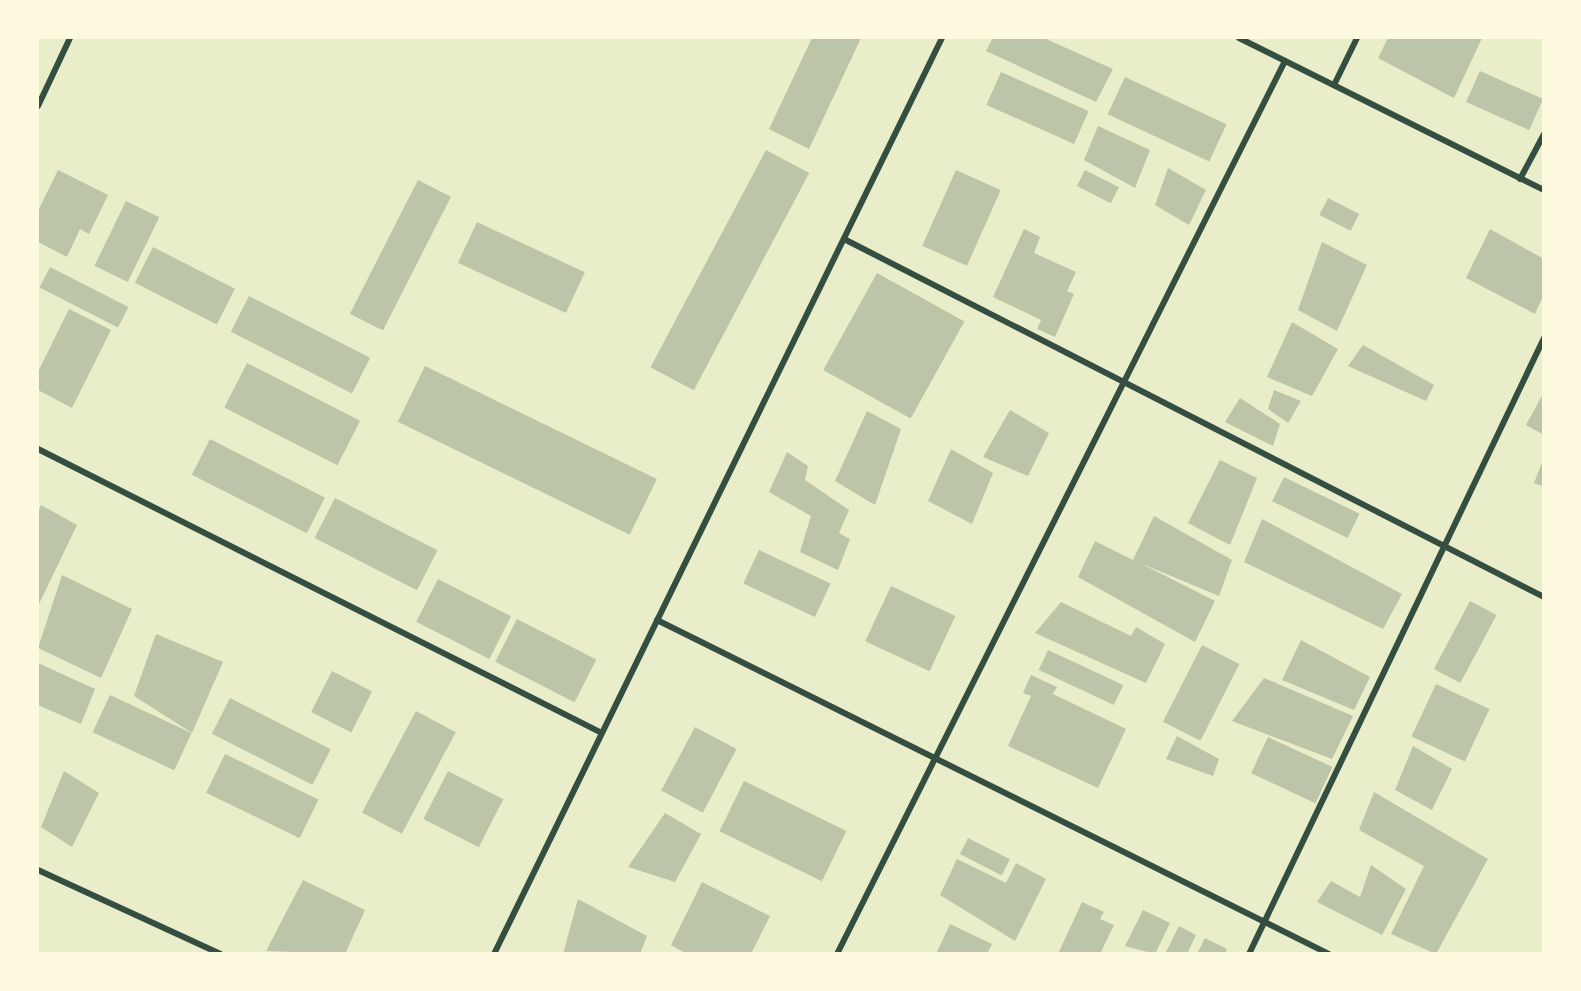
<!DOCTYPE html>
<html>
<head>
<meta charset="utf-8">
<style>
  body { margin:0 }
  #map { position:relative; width:1581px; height:991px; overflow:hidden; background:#e9edc9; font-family:"IBM Plex Sans",sans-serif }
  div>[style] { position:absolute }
  .building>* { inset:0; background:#bcc5a7; transform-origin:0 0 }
  .minor>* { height:6px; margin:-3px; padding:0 3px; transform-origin:3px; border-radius:3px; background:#344e41 }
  span { translate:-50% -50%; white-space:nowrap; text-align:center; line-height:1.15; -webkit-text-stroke:5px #fefae0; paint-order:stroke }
  .frame { position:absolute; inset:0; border:39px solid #fefae0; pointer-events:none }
</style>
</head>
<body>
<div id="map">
  <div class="building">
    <div style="clip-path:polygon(812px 38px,861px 38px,809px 149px,769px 129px)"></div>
    <div style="clip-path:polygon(993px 38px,1044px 38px,1113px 69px,1096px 102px,986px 51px)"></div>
    <div style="clip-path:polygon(1388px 38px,1482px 38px,1454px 98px,1378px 58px)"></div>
    <div style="left:1480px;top:71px;width:69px;height:34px;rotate:24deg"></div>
    <div style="left:1001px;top:72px;width:96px;height:36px;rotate:24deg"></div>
    <div style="left:1125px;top:77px;width:112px;height:41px;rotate:25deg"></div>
    <div style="clip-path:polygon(1098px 126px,1150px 150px,1135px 188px,1084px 160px)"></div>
    <div style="left:766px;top:150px;width:49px;height:246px;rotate:28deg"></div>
    <div style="clip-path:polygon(1168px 168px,1206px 190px,1189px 225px,1155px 205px)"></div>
    <div style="clip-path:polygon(58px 170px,108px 195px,89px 234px,80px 229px,67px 257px,38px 242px,38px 211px)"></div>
    <div style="left:956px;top:170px;width:49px;height:83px;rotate:24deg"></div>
    <div style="left:1085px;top:170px;width:38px;height:18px;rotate:27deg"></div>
    <div style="left:418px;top:180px;width:37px;height:150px;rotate:27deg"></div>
    <div style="left:1328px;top:198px;width:35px;height:19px;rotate:27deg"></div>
    <div style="left:126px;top:201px;width:37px;height:72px;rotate:26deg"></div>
    <div style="left:477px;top:222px;width:119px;height:45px;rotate:25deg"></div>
    <div style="clip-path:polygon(1024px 229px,1040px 237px,1034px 253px,1076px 272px,1067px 291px,1074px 294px,1055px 337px,1037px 329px,1041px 320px,993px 297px)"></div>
    <div style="clip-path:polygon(1490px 229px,1544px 259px,1544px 294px,1535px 314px,1466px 278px)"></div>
    <div style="clip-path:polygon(1322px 242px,1367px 265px,1337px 331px,1298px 310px)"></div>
    <div style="left:153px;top:247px;width:92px;height:40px;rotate:27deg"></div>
    <div style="left:50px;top:267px;width:88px;height:23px;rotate:27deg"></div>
    <div style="left:877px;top:273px;width:100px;height:111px;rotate:29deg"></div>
    <div style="left:249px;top:296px;width:136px;height:40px;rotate:27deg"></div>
    <div style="clip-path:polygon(69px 309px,111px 330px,72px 408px,38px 390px,38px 372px)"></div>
    <div style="clip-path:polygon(1292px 322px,1338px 349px,1312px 396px,1267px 377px)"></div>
    <div style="clip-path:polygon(1363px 345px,1434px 385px,1426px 401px,1348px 366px)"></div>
    <div style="left:247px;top:363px;width:127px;height:50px;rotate:27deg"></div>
    <div style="left:425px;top:366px;width:258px;height:62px;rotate:26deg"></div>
    <div style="clip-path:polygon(1274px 390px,1301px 401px,1288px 423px,1268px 409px)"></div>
    <div style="clip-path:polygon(1544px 392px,1544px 435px,1526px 425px)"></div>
    <div style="clip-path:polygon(1240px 398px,1280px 424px,1273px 446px,1225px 422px)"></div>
    <div style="clip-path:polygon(1010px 410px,1049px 433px,1028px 476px,983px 457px)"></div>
    <div style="clip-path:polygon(867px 411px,901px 429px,875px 505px,835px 481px)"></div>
    <div style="left:210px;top:439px;width:129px;height:40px;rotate:27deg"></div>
    <div style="clip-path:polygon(951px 449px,993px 473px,972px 524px,928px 501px)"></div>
    <div style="clip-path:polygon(787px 452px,808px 466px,805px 480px,849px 510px,839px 533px,850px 539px,838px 570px,800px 552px,811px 516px,769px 492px)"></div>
    <div style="clip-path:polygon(1544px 457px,1544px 487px,1534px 483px)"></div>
    <div style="clip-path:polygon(1220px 460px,1257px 478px,1230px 545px,1188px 523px)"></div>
    <div style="left:1284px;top:477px;width:84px;height:27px;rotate:26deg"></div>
    <div style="left:335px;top:498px;width:115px;height:45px;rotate:27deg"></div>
    <div style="clip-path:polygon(41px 505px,77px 525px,38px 606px,38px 513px)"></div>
    <div style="clip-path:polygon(1154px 516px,1232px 560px,1219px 596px,1140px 563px,1215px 601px,1195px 642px,1078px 577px,1095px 541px,1133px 560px)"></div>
    <div style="clip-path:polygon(1262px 519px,1402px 594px,1383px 629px,1244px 562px)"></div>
    <div style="left:759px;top:550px;width:79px;height:37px;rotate:25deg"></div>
    <div style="clip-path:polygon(62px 575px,132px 609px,101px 678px,38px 648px)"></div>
    <div style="left:438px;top:579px;width:82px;height:48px;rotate:27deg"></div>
    <div style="left:891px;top:586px;width:71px;height:61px;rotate:25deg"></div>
    <div style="left:1470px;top:601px;width:30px;height:77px;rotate:28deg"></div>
    <div style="clip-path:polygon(1061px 602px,1131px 636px,1136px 627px,1165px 644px,1146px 683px,1035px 633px)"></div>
    <div style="left:517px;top:619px;width:89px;height:48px;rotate:27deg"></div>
    <div style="clip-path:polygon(156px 634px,223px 662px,192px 733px,134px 696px)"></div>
    <div style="clip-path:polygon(1301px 640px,1370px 677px,1354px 710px,1282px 680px)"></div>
    <div style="left:1202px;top:645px;width:42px;height:86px;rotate:27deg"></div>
    <div style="left:1048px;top:650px;width:83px;height:22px;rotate:25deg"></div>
    <div style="clip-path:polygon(38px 663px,95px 689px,81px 724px,38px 705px)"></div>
    <div style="left:332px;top:671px;width:45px;height:46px;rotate:27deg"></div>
    <div style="clip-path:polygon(1031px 675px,1057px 687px,1053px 694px,1126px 729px,1098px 788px,1008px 746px,1031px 696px,1023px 693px)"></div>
    <div style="clip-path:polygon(1264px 678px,1353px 716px,1332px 759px,1232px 721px)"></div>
    <div style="left:1436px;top:684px;width:59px;height:58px;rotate:25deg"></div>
    <div style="left:110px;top:695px;width:90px;height:41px;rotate:25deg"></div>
    <div style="left:230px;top:698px;width:113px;height:40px;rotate:27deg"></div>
    <div style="left:416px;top:711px;width:45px;height:115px;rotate:28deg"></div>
    <div style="left:695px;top:727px;width:47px;height:72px;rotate:28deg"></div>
    <div style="clip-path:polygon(1177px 736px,1219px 759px,1213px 776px,1166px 759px)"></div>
    <div style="left:1268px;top:737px;width:71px;height:40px;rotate:25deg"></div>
    <div style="clip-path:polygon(1413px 746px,1452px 769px,1432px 810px,1395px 790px)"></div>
    <div style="left:225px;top:754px;width:104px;height:43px;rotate:26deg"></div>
    <div style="clip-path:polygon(64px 771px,99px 793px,72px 847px,41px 827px)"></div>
    <div style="left:448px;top:771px;width:62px;height:54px;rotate:27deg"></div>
    <div style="left:744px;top:781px;width:114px;height:56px;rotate:26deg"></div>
    <div style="clip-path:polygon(1374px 792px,1488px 859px,1436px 954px,1391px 934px,1424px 866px,1359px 830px)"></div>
    <div style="clip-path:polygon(665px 813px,701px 834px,675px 882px,628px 867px)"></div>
    <div style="left:968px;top:838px;width:47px;height:18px;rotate:27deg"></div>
    <div style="clip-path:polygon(957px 859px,1006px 883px,1016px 863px,1046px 879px,1015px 941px,940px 895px)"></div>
    <div style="clip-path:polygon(1371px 865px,1406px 889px,1382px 935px,1317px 902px,1331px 881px,1360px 897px)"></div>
    <div style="clip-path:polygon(303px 880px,365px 910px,345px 954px,266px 951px)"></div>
    <div style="clip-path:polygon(702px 882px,770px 916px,751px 954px,687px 954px,671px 945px)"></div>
    <div style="clip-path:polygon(578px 899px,647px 936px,640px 954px,563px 954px)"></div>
    <div style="clip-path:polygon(1082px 902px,1104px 912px,1100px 919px,1114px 925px,1100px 954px,1058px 954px)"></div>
    <div style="clip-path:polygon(1143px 910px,1170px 923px,1155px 954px,1125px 946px)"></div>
    <div style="clip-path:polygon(950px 924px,992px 944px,987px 954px,937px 952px)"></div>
    <div style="clip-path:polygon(1179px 926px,1196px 935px,1187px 954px,1165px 954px)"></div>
    <div style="clip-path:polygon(1205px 938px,1227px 949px,1225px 954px,1197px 954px)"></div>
  </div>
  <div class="minor">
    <div style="left:1239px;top:38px;width:341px;rotate:26.5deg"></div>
    <div style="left:1334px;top:85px;width:52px;rotate:-63.9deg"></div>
    <div style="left:38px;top:106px;width:75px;rotate:-64.8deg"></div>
    <div style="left:1520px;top:179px;width:51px;rotate:-61.9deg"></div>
    <div style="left:844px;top:239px;width:786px;rotate:27.09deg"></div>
    <div style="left:38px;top:449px;width:631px;rotate:26.73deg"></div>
    <div style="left:657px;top:620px;width:750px;rotate:26.43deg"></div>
    <div style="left:38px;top:870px;width:201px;rotate:24.7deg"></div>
    <div style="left:494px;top:954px;width:1020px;rotate:-63.94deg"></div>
    <div style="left:837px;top:954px;width:999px;rotate:-63.36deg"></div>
    <div style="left:1249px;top:954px;width:683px;rotate:-64.41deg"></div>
  </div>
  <div class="frame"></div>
</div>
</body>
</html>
